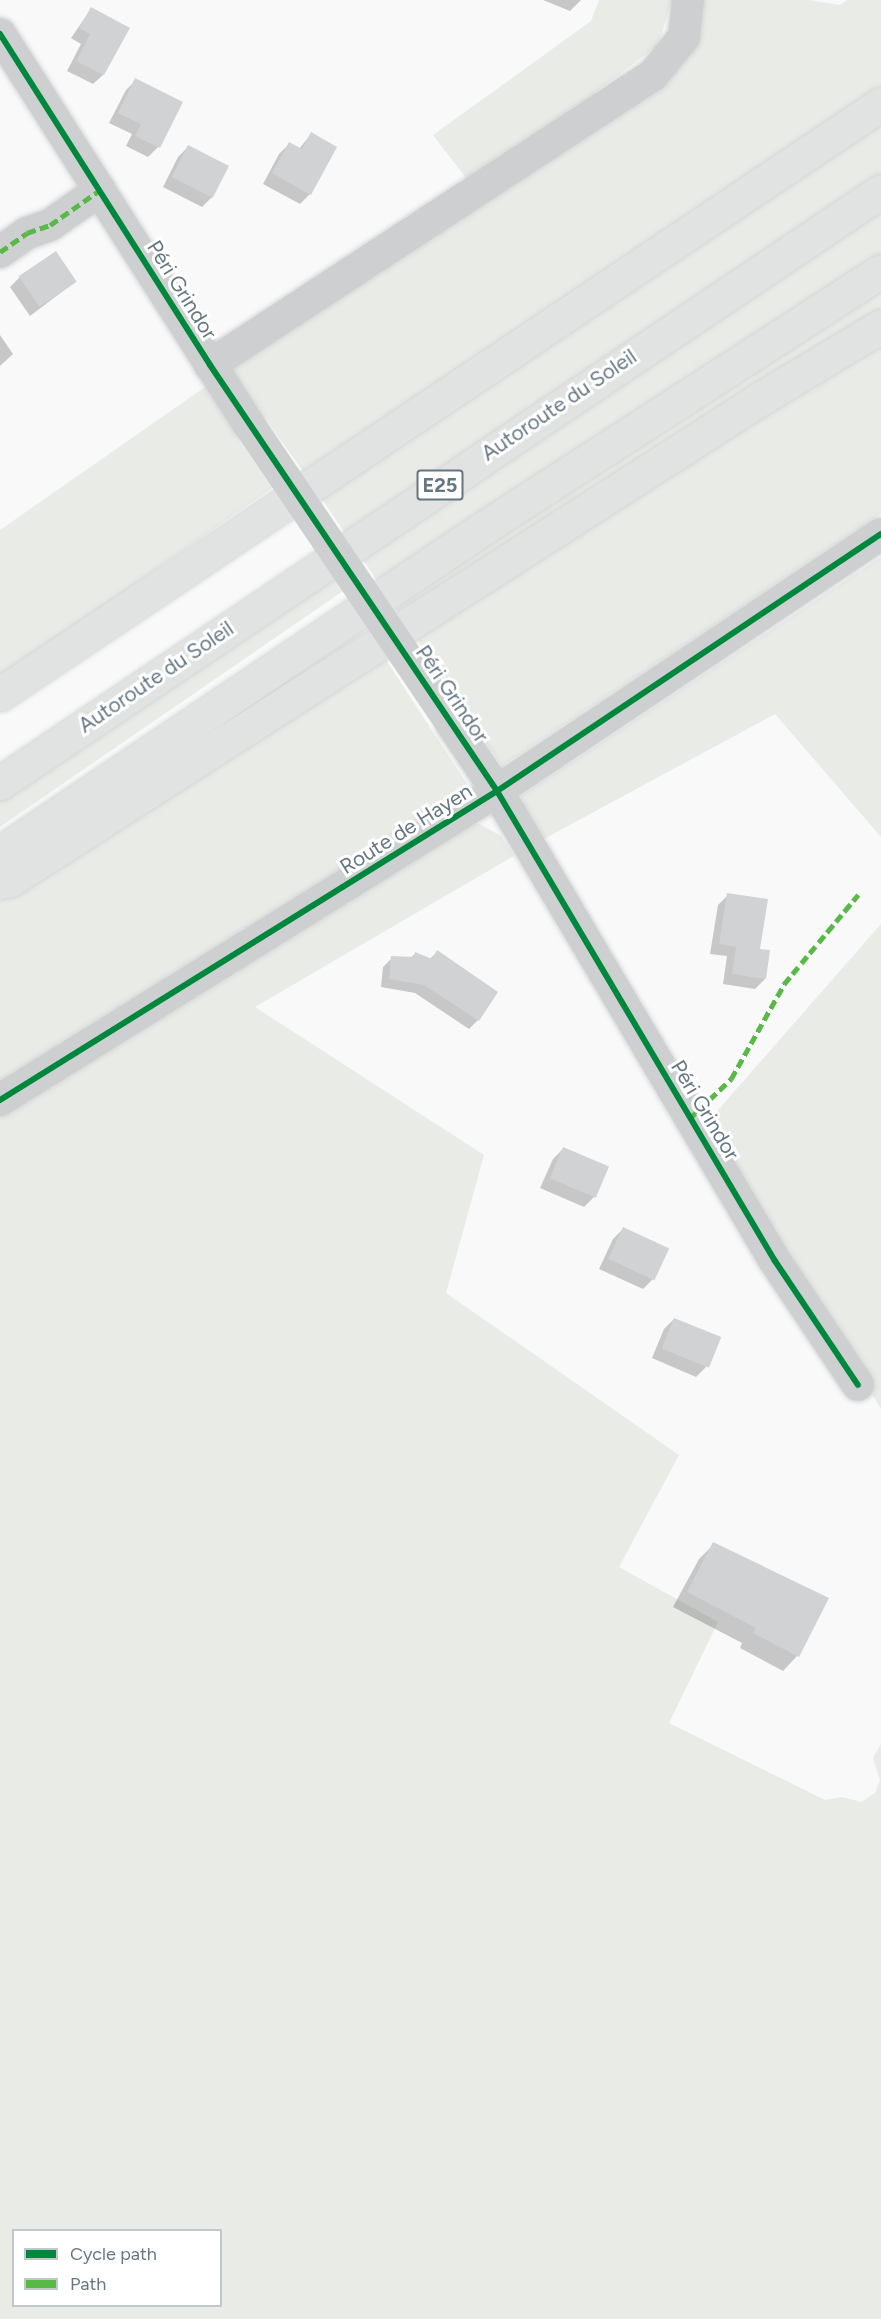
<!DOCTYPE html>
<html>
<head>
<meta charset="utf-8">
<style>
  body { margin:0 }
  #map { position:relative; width:881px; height:2319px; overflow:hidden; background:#f9f9f9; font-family:Figtree,sans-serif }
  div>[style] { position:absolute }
  .green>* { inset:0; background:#e8ebe6 }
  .shadow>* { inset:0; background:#0003 }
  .building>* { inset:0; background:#d0d2d3; transform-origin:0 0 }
  .roads { filter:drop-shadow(0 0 2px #d5d6d6) drop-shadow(0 0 2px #d5d6d6) }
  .minor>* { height:32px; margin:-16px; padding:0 16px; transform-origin:16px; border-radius:16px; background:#cecfd0 }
  .motorway>* { height:33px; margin:-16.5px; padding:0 16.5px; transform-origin:16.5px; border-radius:16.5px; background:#e1e2e2 }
  .minor-bridge>* { height:32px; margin:-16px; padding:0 16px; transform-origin:16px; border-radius:16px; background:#cecfd0 }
  .quiet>* { height:4.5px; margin-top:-2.25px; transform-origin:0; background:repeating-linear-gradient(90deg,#58b947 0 9px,transparent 0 13.5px) }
  .cycleway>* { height:6px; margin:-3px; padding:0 3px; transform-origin:3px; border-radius:3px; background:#00873e }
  span { translate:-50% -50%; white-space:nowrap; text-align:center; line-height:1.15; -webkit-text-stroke:6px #fff; paint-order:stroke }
  .shield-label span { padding:2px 4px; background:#fff; border:2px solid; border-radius:4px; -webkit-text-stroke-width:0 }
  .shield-label { font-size:20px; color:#657683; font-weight:700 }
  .street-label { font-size:21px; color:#657683 }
  .legend { position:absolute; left:12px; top:2229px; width:210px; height:78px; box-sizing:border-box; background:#fff; border:2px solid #c1c8cd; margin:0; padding:8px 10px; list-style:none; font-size:18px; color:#657683 }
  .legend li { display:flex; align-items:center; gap:12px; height:30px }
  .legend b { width:30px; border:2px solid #c1c8cd }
</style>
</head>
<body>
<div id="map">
  <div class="green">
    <div style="clip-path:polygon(599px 0,672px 0,658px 45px,584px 101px,466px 178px,433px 135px,591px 21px)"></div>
    <div style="clip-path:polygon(696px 0,809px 0,840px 5px,847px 0,881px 0,881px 514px,502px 766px,301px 468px,228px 370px,662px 80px)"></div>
    <div style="clip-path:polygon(205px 387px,232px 416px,278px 484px,0 678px,0 530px)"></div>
    <div style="clip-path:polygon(881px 557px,881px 837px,775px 714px,542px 840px,527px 822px,521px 796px)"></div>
    <div style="clip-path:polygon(334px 573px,346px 589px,0 827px,0 796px)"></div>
    <div style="clip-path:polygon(384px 657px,467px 784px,460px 805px,0 1086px,0 901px)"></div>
    <div style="clip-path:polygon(evenodd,478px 823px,501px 836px,514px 856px,255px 1007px,484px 1155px,446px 1293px,679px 1455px,619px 1567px,718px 1622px,669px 1723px,825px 1800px,842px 1797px,861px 1802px,875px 1793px,880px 1780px,873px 1758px,881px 1744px,881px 2319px,0 2319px,0 1109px,448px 836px,478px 823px,14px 2230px,220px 2230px,220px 2306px,14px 2306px,14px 2230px)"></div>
    <div style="clip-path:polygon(881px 924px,881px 1409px,705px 1125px)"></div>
  </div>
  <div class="shadow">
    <div style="clip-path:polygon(543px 0,581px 0,570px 11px)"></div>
    <div style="clip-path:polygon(91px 9px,128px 28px,103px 75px,93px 84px,67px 71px,81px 44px,71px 38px)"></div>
    <div style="clip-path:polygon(136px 80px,181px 102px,158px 147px,148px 157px,126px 146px,132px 134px,109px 123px,126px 90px)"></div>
    <div style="clip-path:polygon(311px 134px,310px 194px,300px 204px,263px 184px,279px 154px,289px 144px,299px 149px)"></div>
    <div style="clip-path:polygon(188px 147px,212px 197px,202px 207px,163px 187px,178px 157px)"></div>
    <div style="clip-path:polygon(20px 277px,75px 282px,30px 316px,10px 287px)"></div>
    <div style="clip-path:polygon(0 335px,13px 354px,0 366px)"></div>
    <div style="clip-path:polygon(728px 895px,758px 950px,765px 979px,755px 989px,723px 984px,727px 956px,710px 954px,718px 905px)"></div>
    <div style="clip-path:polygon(437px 952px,478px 1020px,469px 1029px,415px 993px,381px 987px,383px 967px,392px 958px,410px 958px,415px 954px,430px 959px)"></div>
    <div style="clip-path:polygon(563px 1149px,607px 1168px,594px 1197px,584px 1207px,540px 1188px,553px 1159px)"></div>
    <div style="clip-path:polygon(623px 1229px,653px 1279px,643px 1289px,599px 1269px,613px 1239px)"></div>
    <div style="clip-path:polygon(674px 1319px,706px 1367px,696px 1377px,652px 1358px,664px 1329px)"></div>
    <div style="clip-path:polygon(714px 1544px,827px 1599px,797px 1656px,783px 1671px,740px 1648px,742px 1643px,673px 1607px,699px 1559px)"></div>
  </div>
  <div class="building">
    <div style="clip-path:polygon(91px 7px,130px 28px,104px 75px,76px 61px,90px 34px,79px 28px)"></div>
    <div style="clip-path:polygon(135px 78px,183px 102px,160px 148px,135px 136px,141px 124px,118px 113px)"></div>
    <div style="clip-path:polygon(311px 132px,337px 147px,311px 195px,272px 173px,289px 142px,302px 149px)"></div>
    <div style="left:188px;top:145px;width:46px;height:36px;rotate:27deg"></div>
    <div style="left:56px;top:251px;width:37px;height:45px;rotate:56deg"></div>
    <div style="clip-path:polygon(727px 893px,768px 899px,760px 949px,770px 950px,766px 979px,732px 974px,736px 947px,719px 944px)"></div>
    <div style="clip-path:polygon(437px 950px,498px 992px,479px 1021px,424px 985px,389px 979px,391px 956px,414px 957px,415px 952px,432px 959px)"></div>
    <div style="left:563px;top:1147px;width:50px;height:34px;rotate:23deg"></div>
    <div style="left:623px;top:1227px;width:51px;height:35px;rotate:25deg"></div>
    <div style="left:674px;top:1318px;width:51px;height:33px;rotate:22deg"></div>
    <div style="clip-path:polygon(713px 1542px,829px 1598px,799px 1657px,753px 1633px,756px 1628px,687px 1592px)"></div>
  </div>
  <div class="roads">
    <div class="minor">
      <div style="left:0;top:34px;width:461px;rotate:57.5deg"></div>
      <div style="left:0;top:252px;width:33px;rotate:-35deg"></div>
      <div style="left:27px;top:233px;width:24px;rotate:-19deg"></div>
      <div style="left:50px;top:225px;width:61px;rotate:-35deg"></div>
      <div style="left:210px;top:365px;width:529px;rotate:-33.21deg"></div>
      <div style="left:653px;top:75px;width:49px;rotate:-50.8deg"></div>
      <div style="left:684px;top:37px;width:37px;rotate:-84deg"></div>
      <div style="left:452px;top:724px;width:81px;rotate:56.1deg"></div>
      <div style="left:497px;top:791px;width:546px;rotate:59.4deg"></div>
      <div style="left:775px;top:1261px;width:149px;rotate:56.2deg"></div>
      <div style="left:0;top:1100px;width:585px;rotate:-31.87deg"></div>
      <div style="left:497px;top:791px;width:462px;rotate:-33.8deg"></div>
    </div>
    <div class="motorway">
      <div style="left:0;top:694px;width:1060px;rotate:-33.81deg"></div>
      <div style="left:0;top:783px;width:1061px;rotate:-33.9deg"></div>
      <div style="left:0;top:853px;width:574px;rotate:-33.91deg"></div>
      <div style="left:476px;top:533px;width:482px;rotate:-32.9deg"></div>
      <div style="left:0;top:882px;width:10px;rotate:-11deg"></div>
      <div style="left:10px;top:880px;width:895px;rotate:-32.68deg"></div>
      <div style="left:763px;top:397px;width:138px;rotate:-31deg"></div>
    </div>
  </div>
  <div class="minor-bridge">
    <div style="left:248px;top:423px;width:364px;rotate:55.9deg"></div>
  </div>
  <div class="quiet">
    <div style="left:0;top:252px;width:33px;rotate:-35deg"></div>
    <div style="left:27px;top:233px;width:24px;rotate:-19deg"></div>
    <div style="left:50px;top:225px;width:61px;rotate:-35deg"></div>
    <div style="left:690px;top:1118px;width:57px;rotate:-43.6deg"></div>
    <div style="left:731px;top:1079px;width:109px;rotate:-60.8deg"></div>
    <div style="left:784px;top:984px;width:116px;rotate:-50.3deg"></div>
  </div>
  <div class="cycleway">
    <div style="left:0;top:34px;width:392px;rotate:57.6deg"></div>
    <div style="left:210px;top:365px;width:514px;rotate:56.03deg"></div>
    <div style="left:497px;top:791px;width:546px;rotate:59.4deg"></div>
    <div style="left:775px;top:1261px;width:149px;rotate:56.2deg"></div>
    <div style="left:0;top:1100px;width:585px;rotate:-31.87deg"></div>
    <div style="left:497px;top:791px;width:462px;rotate:-33.8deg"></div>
  </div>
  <div class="shield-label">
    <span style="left:440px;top:485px">E25</span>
  </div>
  <div class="street-label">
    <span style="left:182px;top:290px;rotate:58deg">Péri Grindor</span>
    <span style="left:559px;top:405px;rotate:-34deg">Autoroute du Soleil</span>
    <span style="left:156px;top:677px;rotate:-34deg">Autoroute du Soleil</span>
    <span style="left:452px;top:694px;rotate:56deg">Péri Grindor</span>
    <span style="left:406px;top:829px;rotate:-32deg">Route de Hayen</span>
    <span style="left:705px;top:1110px;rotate:59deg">Péri Grindor</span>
  </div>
  <ul class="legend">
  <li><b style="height:8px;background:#00873e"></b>Cycle path</li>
  <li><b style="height:8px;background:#58b947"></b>Path</li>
  </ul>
</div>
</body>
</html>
